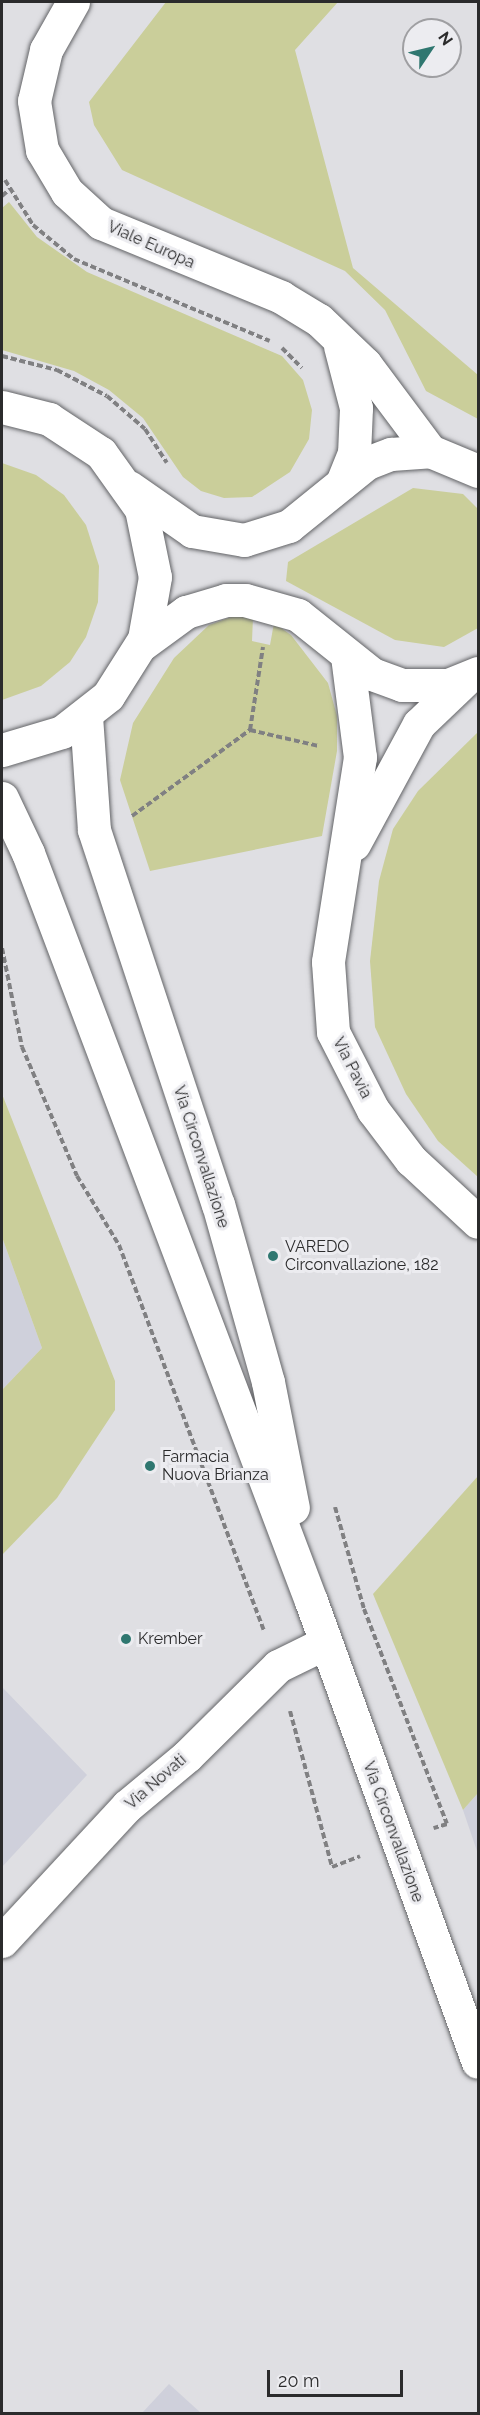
<!DOCTYPE html>
<html>
<head>
<meta charset="utf-8">
<style>
  body { margin:0 }
  #map { position:relative; width:480px; height:2415px; overflow:hidden; background:#dfdfe3; font-family:Raleway,sans-serif }
  div>[style] { position:absolute }
  .built>* { inset:0; background:#cfd0db }
  .green>* { inset:0; background:#cace9a }
  .path>* { height:4px; margin-top:-2px; transform-origin:0; background:repeating-linear-gradient(90deg,#808082 0 6px,transparent 0 9px) }
  .roads { filter:drop-shadow(0 0 2px #636467) drop-shadow(0 0 2px #636467) }
  .street>* { height:33px; margin:-16.5px; padding:0 16.5px; transform-origin:16.5px; border-radius:16.5px; background:#fff }
  .secondary>* { height:33px; margin:-16.5px; padding:0 16.5px; transform-origin:16.5px; border-radius:16.5px; background:#fff }
  .primary>* { height:33px; margin:-16.5px; padding:0 16.5px; transform-origin:16.5px; border-radius:16.5px; background:#fff }
  .dots>* { width:16px; height:16px; translate:-50% -50%; box-sizing:border-box; border:3px solid #ececf0; border-radius:50% }
  span { translate:-50% -50%; white-space:nowrap; text-align:center; line-height:1.15; -webkit-text-stroke:6px #ececf0; paint-order:stroke }
  .street-label { font-size:16px; color:#2b2b2c }
  .poi-label { font-size:16px; color:#2b2b2c }
  .left { translate:0 -50%; text-align:left }
  .frame { position:absolute; inset:0; border:3px solid #2b2b2c; pointer-events:none }
  .north { position:absolute; left:402px; top:18px; width:60px; height:60px; box-sizing:border-box; background:#ececf0; border:2px solid #9f9fa2; border-radius:50%; rotate:55deg; font-size:16px; font-weight:700; line-height:24px; text-align:center; color:#2b2b2c }
  .north::after { content:''; display:block; margin:auto; width:21px; height:27px; background:#2f7770; clip-path:polygon(50% 0,100% 100%,50% 72%,0 100%) }
  .scale { position:absolute; left:267px; top:2370px; width:136px; height:27px; box-sizing:border-box; border:3px solid #2b2b2c; border-top:0; padding-left:8px; font-size:18px; line-height:21px; white-space:nowrap; color:#2b2b2c; -webkit-text-stroke:4px #ececf0; paint-order:stroke }
</style>
</head>
<body>
<div id="map">
  <div class="built">
    <div style="clip-path:polygon(2px 1237px,42px 1348px,2px 1390px)"></div>
    <div style="clip-path:polygon(2px 1687px,87px 1775px,2px 1867px)"></div>
    <div style="clip-path:polygon(478px 1793px,478px 1854px,463px 1810px)"></div>
    <div style="clip-path:polygon(169px 2384px,201px 2413px,142px 2413px)"></div>
  </div>
  <div class="green">
    <div style="clip-path:polygon(166px 2px,338px 2px,295px 50px,353px 268px,478px 375px,478px 419px,426px 391px,385px 310px,345px 271px,122px 170px,94px 125px,89px 102px)"></div>
    <div style="clip-path:polygon(9px 202px,37px 237px,87px 272px,282px 356px,303px 380px,312px 410px,309px 439px,290px 472px,252px 497px,224px 498px,201px 491px,183px 477px,143px 418px,109px 390px,74px 371px,2px 350px,2px 208px)"></div>
    <div style="clip-path:polygon(2px 463px,36px 475px,64px 495px,86px 525px,99px 566px,98px 602px,86px 637px,70px 662px,41px 686px,2px 700px)"></div>
    <div style="clip-path:polygon(413px 488px,463px 494px,478px 509px,478px 628px,444px 647px,395px 640px,286px 581px,288px 562px)"></div>
    <div style="clip-path:polygon(237px 615px,253px 617px,252px 641px,270px 645px,274px 623px,291px 635px,328px 683px,337px 716px,337px 751px,322px 836px,150px 871px,120px 780px,133px 723px,174px 658px,209px 625px)"></div>
    <div style="clip-path:polygon(478px 732px,478px 1177px,438px 1141px,406px 1094px,375px 1027px,370px 961px,379px 881px,393px 829px,418px 791px)"></div>
    <div style="clip-path:polygon(2px 1094px,115px 1381px,115px 1410px,57px 1498px,2px 1555px,2px 1390px,42px 1348px,2px 1237px)"></div>
    <div style="clip-path:polygon(478px 1476px,478px 1793px,463px 1810px,373px 1594px)"></div>
  </div>
  <div class="path">
    <div style="left:5px;top:180px;width:53px;rotate:58.1deg"></div>
    <div style="left:33px;top:225px;width:53px;rotate:39.7deg"></div>
    <div style="left:74px;top:259px;width:212px;rotate:22.7deg"></div>
    <div style="left:2px;top:196px;width:9px;rotate:-41deg"></div>
    <div style="left:282px;top:348px;width:28px;rotate:45deg"></div>
    <div style="left:2px;top:356px;width:57px;rotate:14.3deg"></div>
    <div style="left:57px;top:370px;width:56px;rotate:27.5deg"></div>
    <div style="left:107px;top:396px;width:50px;rotate:41deg"></div>
    <div style="left:145px;top:429px;width:40px;rotate:57.1deg"></div>
    <div style="left:250px;top:730px;width:84px;rotate:-81.1deg"></div>
    <div style="left:132px;top:816px;width:146px;rotate:-36.1deg"></div>
    <div style="left:250px;top:730px;width:71px;rotate:13.1deg"></div>
    <div style="left:2px;top:948px;width:101px;rotate:78.6deg"></div>
    <div style="left:22px;top:1047px;width:140px;rotate:66.9deg"></div>
    <div style="left:77px;top:1176px;width:81px;rotate:58.7deg"></div>
    <div style="left:119px;top:1245px;width:411px;rotate:69.4deg"></div>
    <div style="left:335px;top:1507px;width:106px;rotate:74.1deg"></div>
    <div style="left:364px;top:1609px;width:230px;rotate:68.9deg"></div>
    <div style="left:447px;top:1824px;width:14px;rotate:163deg"></div>
    <div style="left:290px;top:1711px;width:162px;rotate:74.9deg"></div>
    <div style="left:332px;top:1867px;width:30px;rotate:-21deg"></div>
  </div>
  <div class="roads">
    <div class="street">
      <div style="left:347px;top:656px;width:102px;rotate:82.7deg"></div>
      <div style="left:360px;top:757px;width:207px;rotate:98.9deg"></div>
      <div style="left:328px;top:962px;width:70px;rotate:85.9deg"></div>
      <div style="left:333px;top:1032px;width:88px;rotate:62.9deg"></div>
      <div style="left:373px;top:1110px;width:63px;rotate:52.8deg"></div>
      <div style="left:411px;top:1160px;width:91px;rotate:42.8deg"></div>
      <div style="left:354px;top:844px;width:136px;rotate:-61.6deg"></div>
      <div style="left:419px;top:724px;width:64px;rotate:-43.7deg"></div>
      <div style="left:2px;top:1941px;width:184px;rotate:-47.2deg"></div>
      <div style="left:127px;top:1806px;width:78px;rotate:-39.8deg"></div>
      <div style="left:187px;top:1756px;width:128px;rotate:-44.7deg"></div>
      <div style="left:278px;top:1666px;width:52px;rotate:-26.1deg"></div>
    </div>
    <div class="secondary">
      <div style="left:73px;top:2px;width:55px;rotate:119.4deg"></div>
      <div style="left:46px;top:50px;width:52px;rotate:103.2deg"></div>
      <div style="left:34px;top:101px;width:50px;rotate:80.7deg"></div>
      <div style="left:42px;top:150px;width:49px;rotate:59.2deg"></div>
      <div style="left:67px;top:192px;width:46px;rotate:42.4deg"></div>
      <div style="left:101px;top:223px;width:195px;rotate:22.3deg"></div>
      <div style="left:281px;top:297px;width:44px;rotate:31.2deg"></div>
      <div style="left:319px;top:320px;width:64px;rotate:43.7deg"></div>
      <div style="left:365px;top:364px;width:109px;rotate:53.2deg"></div>
      <div style="left:340px;top:346px;width:64px;rotate:75.5deg"></div>
      <div style="left:356px;top:408px;width:45px;rotate:92.5deg"></div>
      <div style="left:354px;top:453px;width:32px;rotate:112deg"></div>
      <div style="left:129px;top:487px;width:77px;rotate:34.9deg"></div>
      <div style="left:192px;top:531px;width:53px;rotate:9.8deg"></div>
      <div style="left:244px;top:540px;width:47px;rotate:-17.3deg"></div>
      <div style="left:289px;top:526px;width:100px;rotate:-38.9deg"></div>
      <div style="left:367px;top:463px;width:26px;rotate:-21deg"></div>
      <div style="left:391px;top:454px;width:39px;rotate:-4deg"></div>
      <div style="left:430px;top:451px;width:52px;rotate:22.6deg"></div>
      <div style="left:141px;top:645px;width:56px;rotate:-36.3deg"></div>
      <div style="left:186px;top:612px;width:42px;rotate:-16.7deg"></div>
      <div style="left:226px;top:600px;width:19px"></div>
      <div style="left:245px;top:600px;width:55px;rotate:15.8deg"></div>
      <div style="left:298px;top:615px;width:95px;rotate:38.6deg"></div>
      <div style="left:372px;top:674px;width:32px;rotate:20deg"></div>
      <div style="left:402px;top:685px;width:46px"></div>
      <div style="left:448px;top:685px;width:32px;rotate:-22deg"></div>
    </div>
    <div class="primary">
      <div style="left:2px;top:407px;width:49px;rotate:14.3deg"></div>
      <div style="left:49px;top:419px;width:62px;rotate:33.2deg"></div>
      <div style="left:101px;top:453px;width:69px;rotate:54.5deg"></div>
      <div style="left:141px;top:509px;width:69px;rotate:78.4deg"></div>
      <div style="left:155px;top:577px;width:63px;rotate:100.1deg"></div>
      <div style="left:144px;top:639px;width:67px;rotate:122.3deg"></div>
      <div style="left:108px;top:696px;width:58px;rotate:142deg"></div>
      <div style="left:62px;top:732px;width:63px;rotate:163.3deg"></div>
      <div style="left:86px;top:716px;width:114px;rotate:86deg"></div>
      <div style="left:94px;top:830px;width:394px;rotate:71.7deg"></div>
      <div style="left:218px;top:1204px;width:185px;rotate:74.3deg"></div>
      <div style="left:268px;top:1382px;width:128px;rotate:78.8deg"></div>
      <div style="left:2px;top:798px;width:61px;rotate:64.7deg"></div>
      <div style="left:28px;top:853px;width:800px;rotate:69.28deg"></div>
      <div style="left:311px;top:1601px;width:490px;rotate:70.1deg"></div>
    </div>
  </div>
  <div class="dots">
    <div style="left:273px;top:1256px;background:#2f7770"></div>
    <div style="left:150px;top:1466px;background:#2f7770"></div>
    <div style="left:126px;top:1639px;background:#2f7770"></div>
  </div>
  <div class="street-label">
    <span style="left:151px;top:245px;rotate:24deg">Viale Europa</span>
    <span style="left:352px;top:1068px;rotate:63deg">Via Pavia</span>
    <span style="left:201px;top:1157px;rotate:72deg">Via Circonvallazione</span>
    <span style="left:156px;top:1782px;rotate:-41deg">Via Novati</span>
    <span style="left:393px;top:1832px;rotate:70deg">Via Circonvallazione</span>
  </div>
  <div class="poi-label">
    <span class="left" style="left:285px;top:1256px">VAREDO<br>Circonvallazione, 182</span>
    <span class="left" style="left:162px;top:1466px">Farmacia<br>Nuova Brianza</span>
    <span class="left" style="left:138px;top:1639px">Krember</span>
  </div>
  <div class="frame"></div>
  <div class="north">N</div>
  <div class="scale">20 m</div>
</div>
</body>
</html>
